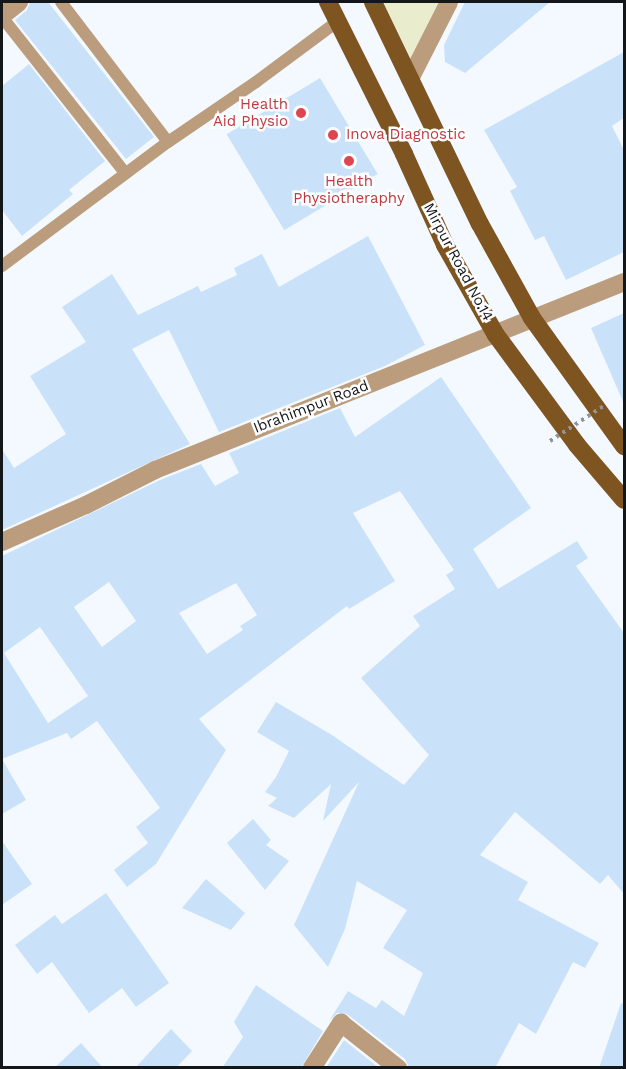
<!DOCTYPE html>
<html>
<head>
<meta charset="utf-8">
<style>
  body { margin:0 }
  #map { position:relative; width:626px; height:1069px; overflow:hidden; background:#f3f9ff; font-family:"Work Sans",sans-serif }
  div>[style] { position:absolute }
  .green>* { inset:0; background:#eaedcd }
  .building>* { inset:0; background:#cae2f9; transform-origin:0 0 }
  .lane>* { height:12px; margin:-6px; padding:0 6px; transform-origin:6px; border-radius:6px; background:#bb9d7d }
  .street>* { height:18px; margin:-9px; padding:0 9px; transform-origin:9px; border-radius:9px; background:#bb9d7d }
  .primary>* { height:18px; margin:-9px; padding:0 9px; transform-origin:9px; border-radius:9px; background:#7e5421 }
  .path-bridge>* { height:4px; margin-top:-2px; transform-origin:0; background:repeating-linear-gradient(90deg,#909599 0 3px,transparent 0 7.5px) }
  .dots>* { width:16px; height:16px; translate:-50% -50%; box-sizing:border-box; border:3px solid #fff; border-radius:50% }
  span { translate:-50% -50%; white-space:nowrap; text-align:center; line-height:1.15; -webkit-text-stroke:5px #fff; paint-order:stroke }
  .health-label { font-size:15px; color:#be3a42 }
  .right { translate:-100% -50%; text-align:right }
  .left { translate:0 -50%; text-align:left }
  .street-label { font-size:15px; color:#141719 }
  .frame { position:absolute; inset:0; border:3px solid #141719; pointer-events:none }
</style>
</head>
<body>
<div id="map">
  <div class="green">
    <div style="clip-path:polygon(383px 2px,439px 2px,412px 61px)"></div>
  </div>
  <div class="building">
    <div style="clip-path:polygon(30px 2px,48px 2px,154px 137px,126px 159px,15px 20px,27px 10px)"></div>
    <div style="clip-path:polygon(465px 2px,550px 2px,465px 73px,445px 62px,444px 45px)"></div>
    <div style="clip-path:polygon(624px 52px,624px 118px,612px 126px,624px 150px,624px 252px,566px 280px,544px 236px,535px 240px,510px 191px,517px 187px,484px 130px)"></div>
    <div style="clip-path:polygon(29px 64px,105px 161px,69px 190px,73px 194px,22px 236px,2px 210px,2px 86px)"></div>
    <div style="left:320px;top:78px;width:112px;height:109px;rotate:59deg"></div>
    <div style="clip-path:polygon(368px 236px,425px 345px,385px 366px,219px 432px,169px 330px,132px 349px,190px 444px,2px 530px,2px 449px,14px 468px,66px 434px,30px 376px,86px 342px,62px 307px,112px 274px,138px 315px,198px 286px,201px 292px,237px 275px,234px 268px,262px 254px,279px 287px)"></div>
    <div style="clip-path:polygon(624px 313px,624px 404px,591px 328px)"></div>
    <div style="clip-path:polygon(evenodd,441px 377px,531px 508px,473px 549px,498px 589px,577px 541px,588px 558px,576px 566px,624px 633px,624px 894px,608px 875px,600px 884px,515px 812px,480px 855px,528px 882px,518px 900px,599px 943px,585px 968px,573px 962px,536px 1034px,519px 1023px,495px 1068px,409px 1068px,405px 1059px,347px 1014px,337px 1013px,329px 1021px,348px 991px,376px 1008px,382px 1000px,404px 1016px,423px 973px,383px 948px,407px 910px,357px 881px,345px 929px,328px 967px,294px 925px,359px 782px,323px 821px,331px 784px,294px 818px,268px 806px,277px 798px,265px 792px,276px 777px,289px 751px,257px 732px,276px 702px,332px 735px,404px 785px,429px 755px,361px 678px,420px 626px,413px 616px,455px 589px,446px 575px,454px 570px,400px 491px,353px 513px,395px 581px,349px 609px,347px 606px,199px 719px,226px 750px,156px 864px,127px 887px,114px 870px,148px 843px,136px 827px,160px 808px,97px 721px,71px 739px,67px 733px,2px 759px,2px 556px,160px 480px,201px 464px,215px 486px,239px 473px,229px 453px,340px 408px,355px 437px,441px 377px,109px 582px,136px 621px,102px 647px,74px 607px,109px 582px,441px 377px,236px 583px,257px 615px,240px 626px,243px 630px,207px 654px,179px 613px,236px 583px,441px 377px,40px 627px,88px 696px,48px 723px,4px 653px,40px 627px)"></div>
    <div style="clip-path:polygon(2px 759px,26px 800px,2px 814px)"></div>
    <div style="clip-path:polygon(253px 819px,271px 840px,266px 845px,289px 861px,265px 890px,227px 843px)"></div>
    <div style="clip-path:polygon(2px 841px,32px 884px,2px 905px)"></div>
    <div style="clip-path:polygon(206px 879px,245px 913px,231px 930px,182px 908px)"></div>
    <div style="clip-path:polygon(106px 893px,169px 983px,136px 1007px,122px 988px,89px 1013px,52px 962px,37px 974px,15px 945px,55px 915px,62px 924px)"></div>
    <div style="clip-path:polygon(256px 985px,323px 1031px,301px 1068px,222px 1068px,243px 1037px,234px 1022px)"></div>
    <div style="clip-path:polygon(621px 1003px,624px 1004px,624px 1068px,599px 1068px)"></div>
    <div style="clip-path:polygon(171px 1029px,192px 1051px,176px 1068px,135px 1068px)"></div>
    <div style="clip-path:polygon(344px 1040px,379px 1068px,326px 1068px)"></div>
    <div style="clip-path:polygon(81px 1043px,103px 1068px,54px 1068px)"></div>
  </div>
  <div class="lane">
    <div style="left:61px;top:2px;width:176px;rotate:52.6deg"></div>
    <div style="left:2px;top:17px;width:199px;rotate:51.7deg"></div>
    <div style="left:2px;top:266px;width:207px;rotate:-36.8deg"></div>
    <div style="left:168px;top:142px;width:107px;rotate:-34.3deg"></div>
    <div style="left:256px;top:82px;width:102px;rotate:-36.6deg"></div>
  </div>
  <div class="street">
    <div style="left:2px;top:16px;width:22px;rotate:-39deg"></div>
    <div style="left:410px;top:79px;width:86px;rotate:-63.1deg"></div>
    <div style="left:2px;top:542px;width:92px;rotate:-23.8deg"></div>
    <div style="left:86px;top:505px;width:77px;rotate:-26.9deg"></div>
    <div style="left:155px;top:470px;width:505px;rotate:-21.84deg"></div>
    <div style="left:312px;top:1068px;width:54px;rotate:-57.2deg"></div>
    <div style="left:341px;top:1023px;width:73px;rotate:38.3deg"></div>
  </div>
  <div class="primary">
    <div style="left:328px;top:2px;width:170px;rotate:63.4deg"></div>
    <div style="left:404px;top:154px;width:100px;rotate:65.7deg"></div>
    <div style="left:445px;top:245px;width:103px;rotate:60.5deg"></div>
    <div style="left:496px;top:335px;width:137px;rotate:53.6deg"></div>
    <div style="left:577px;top:445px;width:72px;rotate:49.5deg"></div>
    <div style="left:373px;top:2px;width:246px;rotate:64.3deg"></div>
    <div style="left:480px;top:224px;width:107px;rotate:61deg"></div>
    <div style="left:532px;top:318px;width:158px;rotate:54.3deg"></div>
  </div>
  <div class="path-bridge">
    <div style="left:550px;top:441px;width:66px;rotate:-33.2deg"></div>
  </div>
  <div class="dots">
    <div style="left:301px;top:113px;background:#e0444e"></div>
    <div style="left:333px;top:135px;background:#e0444e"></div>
    <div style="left:349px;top:161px;background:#e0444e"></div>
  </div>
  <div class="health-label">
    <span class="right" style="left:288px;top:113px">Health<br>Aid Physio</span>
    <span class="left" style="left:346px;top:135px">Inova Diagnostic</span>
    <span style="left:349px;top:190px">Health<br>Physiotheraphy</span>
  </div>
  <div class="street-label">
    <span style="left:458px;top:262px;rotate:62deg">Mirpur Road No.14</span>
    <span style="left:311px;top:407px;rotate:-21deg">Ibrahimpur Road</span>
  </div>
  <div class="frame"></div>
</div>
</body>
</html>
